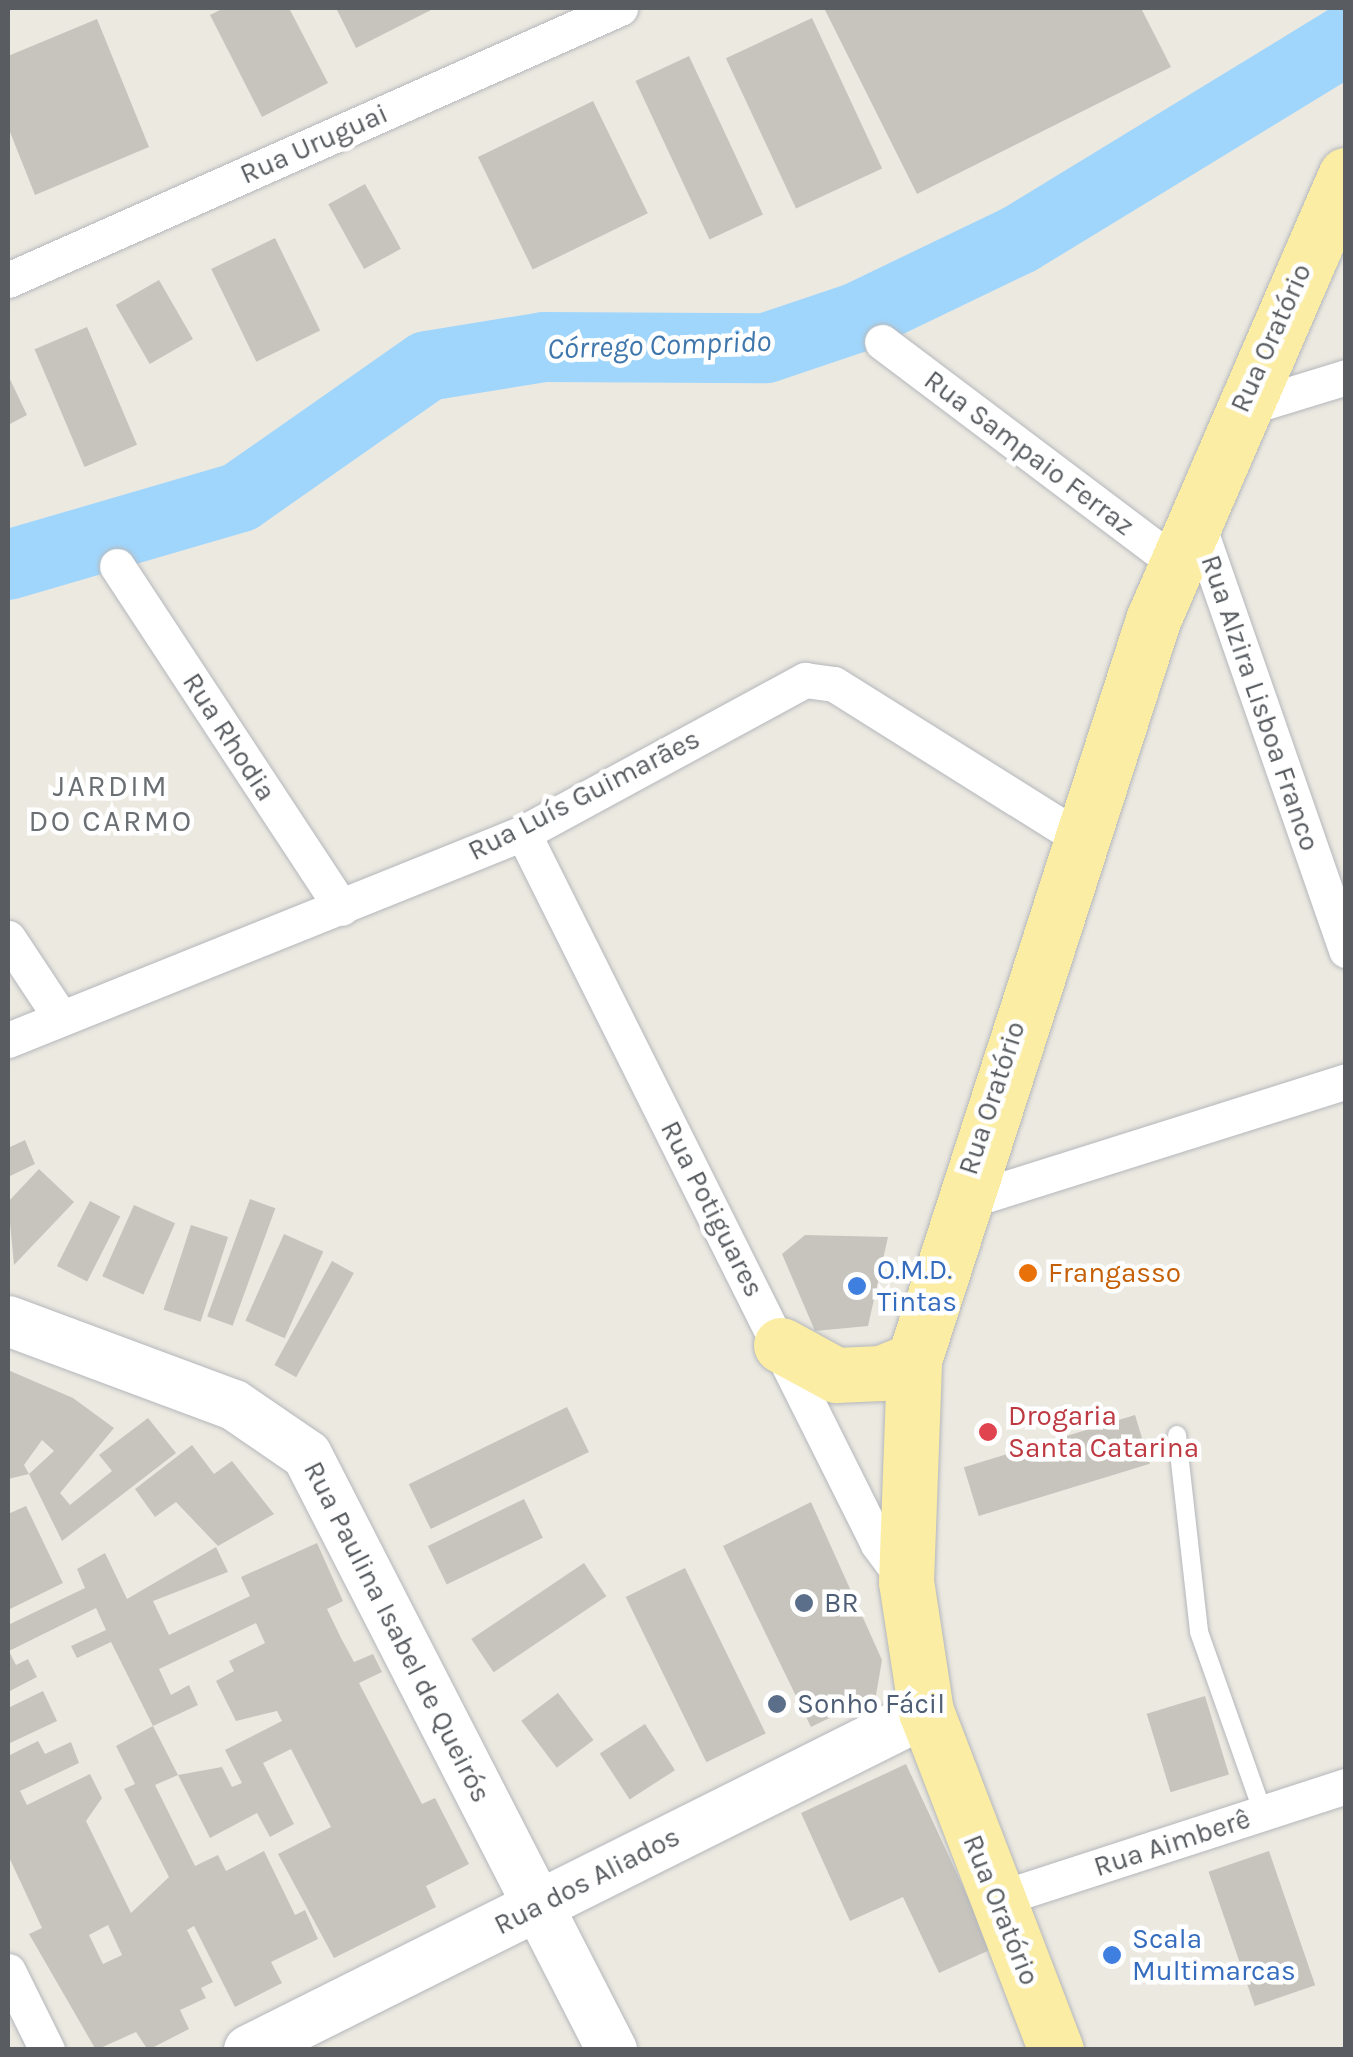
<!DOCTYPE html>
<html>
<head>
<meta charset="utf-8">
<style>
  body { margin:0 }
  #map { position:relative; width:1353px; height:2057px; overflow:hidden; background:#ece9e1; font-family:Karla,sans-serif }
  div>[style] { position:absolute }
  .river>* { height:70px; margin:-35px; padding:0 35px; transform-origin:35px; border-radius:35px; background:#a0d6fc }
  .building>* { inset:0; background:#c7c4be; transform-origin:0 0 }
  .roads { filter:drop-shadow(0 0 2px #b4b7bb) drop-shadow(0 0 2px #b4b7bb) }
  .lane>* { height:18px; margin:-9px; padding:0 9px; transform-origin:9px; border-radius:9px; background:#fff }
  .street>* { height:35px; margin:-17.5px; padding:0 17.5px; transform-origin:17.5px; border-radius:17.5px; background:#fff }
  .secondary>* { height:50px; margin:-25px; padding:0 25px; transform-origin:25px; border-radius:25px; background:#fff }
  .primary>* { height:55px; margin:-27.5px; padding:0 27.5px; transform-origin:27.5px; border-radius:27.5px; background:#fceda5 }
  .dots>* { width:28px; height:28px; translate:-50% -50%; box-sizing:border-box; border:5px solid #fff; border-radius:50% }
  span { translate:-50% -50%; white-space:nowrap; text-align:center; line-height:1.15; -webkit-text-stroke:9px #fff; paint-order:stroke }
  .street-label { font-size:28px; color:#595d61 }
  .shop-label { font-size:28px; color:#366cbe }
  .left { translate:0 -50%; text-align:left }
  .food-label { font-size:28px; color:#c56008 }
  .health-label { font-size:28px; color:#be3a42 }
  .service-label { font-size:28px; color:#4e5e75 }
  .water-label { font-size:30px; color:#3f77ad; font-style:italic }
  .neighbourhood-label { font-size:30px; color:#6a6f73; letter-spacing:2.5px }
  .frame { position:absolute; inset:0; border:10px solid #595d61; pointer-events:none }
</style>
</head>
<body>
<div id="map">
  <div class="river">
    <div style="left:8px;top:565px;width:242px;rotate:-16.3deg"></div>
    <div style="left:240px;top:497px;width:228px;rotate:-35deg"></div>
    <div style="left:427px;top:366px;width:119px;rotate:-9.2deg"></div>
    <div style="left:544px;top:347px;width:222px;rotate:0.3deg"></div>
    <div style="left:766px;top:348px;width:97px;rotate:-18.6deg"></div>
    <div style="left:858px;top:317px;width:180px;rotate:-25.7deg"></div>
    <div style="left:1020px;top:239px;width:382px;rotate:-31.4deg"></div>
  </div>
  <div class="building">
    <div style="clip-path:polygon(224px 8px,289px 8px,328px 83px,262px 117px,210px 15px)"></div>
    <div style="clip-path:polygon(336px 8px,435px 8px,356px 48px)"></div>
    <div style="clip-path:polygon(824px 8px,1141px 8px,1171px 67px,917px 194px)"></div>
    <div style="left:812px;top:18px;width:166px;height:95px;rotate:65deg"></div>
    <div style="clip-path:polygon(97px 19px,149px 147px,35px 195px,8px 127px,8px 56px)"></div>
    <div style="left:689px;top:56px;width:175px;height:59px;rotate:65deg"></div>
    <div style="left:593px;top:101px;width:125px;height:128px;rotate:64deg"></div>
    <div style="left:365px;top:184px;width:74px;height:42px;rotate:61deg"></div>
    <div style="left:275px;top:238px;width:103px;height:71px;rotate:64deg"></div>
    <div style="left:159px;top:280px;width:68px;height:50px;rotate:60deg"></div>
    <div style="left:87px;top:327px;width:128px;height:57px;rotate:67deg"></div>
    <div style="clip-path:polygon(8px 375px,27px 415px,8px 425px)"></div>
    <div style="clip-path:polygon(25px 1140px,35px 1164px,8px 1177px,8px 1148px)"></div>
    <div style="clip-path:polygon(39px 1169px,74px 1202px,14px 1265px,8px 1202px)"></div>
    <div style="left:250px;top:1199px;width:27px;height:125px;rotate:20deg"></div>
    <div style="left:90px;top:1201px;width:34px;height:73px;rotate:27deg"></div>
    <div style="left:134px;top:1205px;width:45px;height:78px;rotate:24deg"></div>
    <div style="left:191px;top:1225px;width:39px;height:89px;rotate:18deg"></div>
    <div style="left:284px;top:1234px;width:43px;height:95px;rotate:24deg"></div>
    <div style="clip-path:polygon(805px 1235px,888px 1237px,868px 1326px,815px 1331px,782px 1254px)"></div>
    <div style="left:332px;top:1261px;width:25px;height:119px;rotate:29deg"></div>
    <div style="clip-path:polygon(8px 1370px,73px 1398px,114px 1428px,60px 1493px,70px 1505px,112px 1471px,99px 1455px,148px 1418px,176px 1453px,62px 1541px,29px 1474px,54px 1451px,42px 1440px,24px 1465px,29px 1474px,8px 1479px)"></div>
    <div style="left:567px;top:1407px;width:50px;height:176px;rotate:64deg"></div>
    <div style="left:1135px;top:1415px;width:51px;height:179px;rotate:73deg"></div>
    <div style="clip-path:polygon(192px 1445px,214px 1474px,232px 1461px,274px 1514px,218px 1546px,176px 1502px,155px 1517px,135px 1489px)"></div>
    <div style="left:524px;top:1499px;width:43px;height:107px;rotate:64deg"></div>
    <div style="clip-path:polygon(811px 1502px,882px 1660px,876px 1695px,811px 1727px,723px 1546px)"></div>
    <div style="clip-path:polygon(26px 1506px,63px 1583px,8px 1610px,8px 1514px)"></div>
    <div style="clip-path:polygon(317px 1543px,343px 1601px,327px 1609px,341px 1638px,354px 1662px,373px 1654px,382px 1672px,359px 1683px,422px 1804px,435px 1798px,469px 1864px,426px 1886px,436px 1907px,334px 1958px,278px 1854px,331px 1827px,291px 1749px,263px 1763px,294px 1824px,270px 1837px,257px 1813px,210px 1838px,178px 1775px,222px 1767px,232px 1787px,242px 1783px,225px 1750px,282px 1721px,277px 1711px,236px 1721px,216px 1681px,234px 1671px,229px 1661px,265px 1643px,256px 1623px,159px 1669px,171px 1695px,189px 1685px,198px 1705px,153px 1726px,111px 1642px,77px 1658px,71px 1646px,106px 1630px,96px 1608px,9px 1651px,16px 1665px,28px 1659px,37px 1677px,8px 1692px,8px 1625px,85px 1588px,77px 1569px,105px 1553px,127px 1599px,216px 1547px,228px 1572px,153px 1601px,169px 1635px,250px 1596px,241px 1577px)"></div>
    <div style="left:584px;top:1563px;width:40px;height:136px;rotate:56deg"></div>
    <div style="left:685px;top:1568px;width:184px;height:66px;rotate:64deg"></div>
    <div style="clip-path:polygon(43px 1691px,57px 1721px,8px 1744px,8px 1708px)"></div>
    <div style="left:558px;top:1693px;width:59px;height:46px;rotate:53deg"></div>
    <div style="left:1205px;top:1696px;width:82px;height:61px;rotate:73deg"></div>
    <div style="left:645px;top:1724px;width:55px;height:54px;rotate:57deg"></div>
    <div style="clip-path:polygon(evenodd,153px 1726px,178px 1775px,155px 1785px,195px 1866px,218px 1855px,226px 1871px,264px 1851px,295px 1915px,305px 1910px,318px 1939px,271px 1962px,282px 1983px,235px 2007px,194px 1926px,187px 1930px,213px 1982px,201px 1988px,206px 1998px,180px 2010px,189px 2029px,148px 2050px,136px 2032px,96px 2050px,29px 1934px,42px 1928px,8px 1855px,8px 1756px,38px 1741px,45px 1754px,71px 1742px,79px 1763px,20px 1791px,27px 1805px,90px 1774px,102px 1798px,86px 1821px,131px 1913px,169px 1877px,124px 1789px,135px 1784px,116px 1746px,153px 1726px,108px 1925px,122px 1955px,103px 1964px,89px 1935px,108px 1925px)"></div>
    <div style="clip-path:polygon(906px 1764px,992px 1949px,939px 1973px,903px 1897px,850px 1921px,801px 1813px)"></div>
    <div style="left:1269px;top:1851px;width:142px;height:64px;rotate:71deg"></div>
  </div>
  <div class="roads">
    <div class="lane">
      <div style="left:1177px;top:1435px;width:198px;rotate:83.6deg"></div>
      <div style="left:1199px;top:1632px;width:192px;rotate:70.5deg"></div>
    </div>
    <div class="street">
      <div style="left:8px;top:280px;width:670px;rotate:-23.96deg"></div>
      <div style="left:882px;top:342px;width:367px;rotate:37deg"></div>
      <div style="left:1239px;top:410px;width:112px;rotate:-17.1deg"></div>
      <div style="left:1195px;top:516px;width:460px;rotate:70.8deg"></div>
      <div style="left:117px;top:566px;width:409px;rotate:56.7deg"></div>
      <div style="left:523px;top:833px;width:795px;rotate:63.47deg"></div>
      <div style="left:878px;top:1544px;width:47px;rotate:53.6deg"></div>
      <div style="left:8px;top:938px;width:96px;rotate:56.5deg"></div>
      <div style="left:8px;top:1040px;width:555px;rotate:-21.9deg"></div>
      <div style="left:523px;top:833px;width:321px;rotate:-28.5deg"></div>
      <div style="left:805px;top:680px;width:29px;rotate:8deg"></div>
      <div style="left:834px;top:684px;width:288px;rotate:32.1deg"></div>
      <div style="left:957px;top:1204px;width:408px;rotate:-17.5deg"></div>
      <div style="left:998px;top:1899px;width:366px;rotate:-18deg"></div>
      <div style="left:8px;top:1971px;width:88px;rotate:63.7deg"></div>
    </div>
    <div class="secondary">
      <div style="left:8px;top:1321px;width:241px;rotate:20.4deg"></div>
      <div style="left:234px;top:1405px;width:88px;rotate:34.4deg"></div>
      <div style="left:307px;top:1455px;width:669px;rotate:62.86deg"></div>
      <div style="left:249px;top:2050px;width:757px;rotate:-26.53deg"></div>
    </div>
    <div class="primary">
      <div style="left:781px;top:1345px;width:63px;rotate:28.6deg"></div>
      <div style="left:836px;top:1375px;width:45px;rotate:-2.5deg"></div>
      <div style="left:881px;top:1373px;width:35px;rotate:-22deg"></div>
      <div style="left:1056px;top:2050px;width:362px;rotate:-111deg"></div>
      <div style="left:926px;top:1712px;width:132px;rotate:-98.7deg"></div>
      <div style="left:906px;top:1582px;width:222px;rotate:-87.9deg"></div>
      <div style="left:914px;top:1360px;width:778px;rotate:-72.1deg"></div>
      <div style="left:1153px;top:620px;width:485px;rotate:-66.6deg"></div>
    </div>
  </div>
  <div class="dots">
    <div style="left:1028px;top:1273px;background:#e8710a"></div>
    <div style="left:857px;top:1286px;background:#3f7fe0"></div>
    <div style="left:988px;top:1432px;background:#e0444e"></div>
    <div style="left:804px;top:1603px;background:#5c6f8a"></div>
    <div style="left:777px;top:1704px;background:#5c6f8a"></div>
    <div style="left:1112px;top:1955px;background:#3f7fe0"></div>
  </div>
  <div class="street-label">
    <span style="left:314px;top:144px;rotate:-24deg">Rua Uruguai</span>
    <span style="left:1271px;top:338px;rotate:-66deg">Rua Oratório</span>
    <span style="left:1029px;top:453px;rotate:37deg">Rua Sampaio Ferraz</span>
    <span style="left:1260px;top:703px;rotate:71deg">Rua Alzira Lisboa Franco</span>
    <span style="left:229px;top:737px;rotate:57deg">Rua Rhodia</span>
    <span style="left:584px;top:795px;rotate:-27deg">Rua Luís Guimarães</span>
    <span style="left:992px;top:1098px;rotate:-72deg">Rua Oratório</span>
    <span style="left:712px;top:1209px;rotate:63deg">Rua Potiguares</span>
    <span style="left:397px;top:1632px;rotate:63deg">Rua Paulina Isabel de Queirós</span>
    <span style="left:1172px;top:1843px;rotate:-18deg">Rua Aimberê</span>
    <span style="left:587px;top:1881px;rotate:-27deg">Rua dos Aliados</span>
    <span style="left:1001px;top:1910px;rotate:68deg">Rua Oratório</span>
  </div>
  <div class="shop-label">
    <span class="left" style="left:877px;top:1286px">O.M.D.<br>Tintas</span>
    <span class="left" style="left:1132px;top:1955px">Scala<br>Multimarcas</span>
  </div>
  <div class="food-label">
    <span class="left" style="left:1048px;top:1273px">Frangasso</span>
  </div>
  <div class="health-label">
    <span class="left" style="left:1008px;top:1432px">Drogaria<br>Santa Catarina</span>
  </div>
  <div class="service-label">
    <span class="left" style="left:824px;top:1603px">BR</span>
    <span class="left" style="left:797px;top:1704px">Sonho Fácil</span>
  </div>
  <div class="water-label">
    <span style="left:659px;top:345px;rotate:-2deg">Córrego Comprido</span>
  </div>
  <div class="neighbourhood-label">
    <span style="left:111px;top:803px">JARDIM<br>DO CARMO</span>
  </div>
  <div class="frame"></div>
</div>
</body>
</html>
